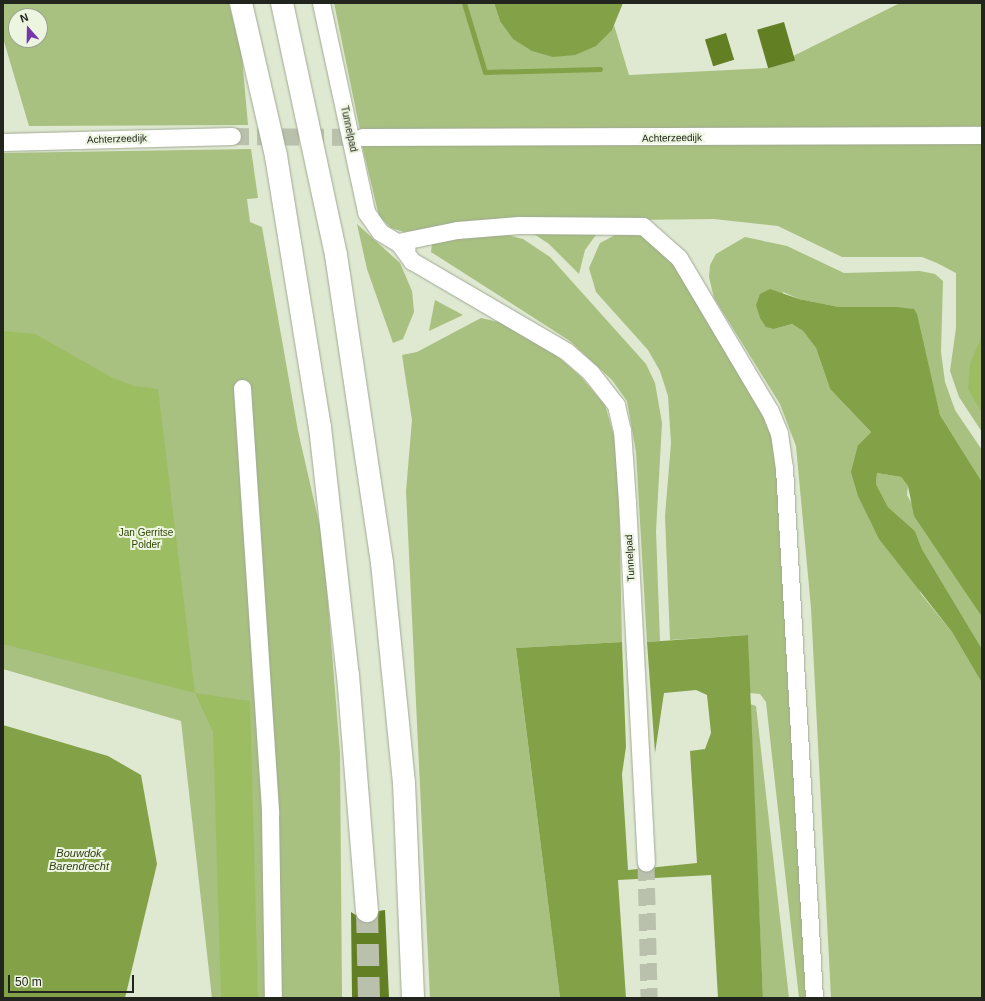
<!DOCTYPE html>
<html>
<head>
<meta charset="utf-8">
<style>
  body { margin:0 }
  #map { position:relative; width:985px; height:1001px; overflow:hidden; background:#dfe8d1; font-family:Helvetica,sans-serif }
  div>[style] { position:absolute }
  .green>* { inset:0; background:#a8c080 }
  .forest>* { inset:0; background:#9dbd63 }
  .water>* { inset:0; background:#83a147 }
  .stream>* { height:5px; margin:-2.5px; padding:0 2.5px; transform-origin:2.5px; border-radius:2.5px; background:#83a147 }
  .building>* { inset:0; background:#637f23; transform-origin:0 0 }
  .street-tunnel>* { height:17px; margin-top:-8.5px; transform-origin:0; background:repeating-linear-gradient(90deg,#b9c1ad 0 17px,transparent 0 25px) }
  .highway-tunnel>* { height:22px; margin-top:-11px; transform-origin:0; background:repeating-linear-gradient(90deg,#b9c1ad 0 22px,transparent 0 33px) }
  .roads { filter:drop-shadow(0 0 1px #a0a994) drop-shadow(0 0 1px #a0a994) }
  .street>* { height:17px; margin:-8.5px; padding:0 8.5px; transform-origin:8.5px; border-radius:8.5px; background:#fff }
  .highway>* { height:22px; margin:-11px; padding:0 11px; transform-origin:11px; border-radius:11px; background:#fff }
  span { translate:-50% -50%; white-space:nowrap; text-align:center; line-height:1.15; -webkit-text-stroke:4px #ecf5df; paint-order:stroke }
  .street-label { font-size:10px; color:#22251d }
  .park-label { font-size:10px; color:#304300 }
  .water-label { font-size:11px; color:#303d17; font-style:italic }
  .frame { position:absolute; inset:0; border:4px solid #22251d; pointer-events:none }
  .north { position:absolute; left:8px; top:8px; width:40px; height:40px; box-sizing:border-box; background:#ecf5df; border:1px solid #9ba291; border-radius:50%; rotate:340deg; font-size:11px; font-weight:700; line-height:16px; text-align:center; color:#22251d }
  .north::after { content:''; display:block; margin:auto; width:14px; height:18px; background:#7637ac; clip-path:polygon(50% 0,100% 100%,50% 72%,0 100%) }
  .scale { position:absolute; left:8px; top:975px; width:126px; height:18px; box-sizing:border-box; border:2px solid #22251d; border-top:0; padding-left:5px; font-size:12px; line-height:14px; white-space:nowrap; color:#22251d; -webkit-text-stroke:3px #ecf5df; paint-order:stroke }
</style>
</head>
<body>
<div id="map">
  <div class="green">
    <div style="clip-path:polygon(evenodd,3px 3px,229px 3px,242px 57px,248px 125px,29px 126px,3px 38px,3px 3px,16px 16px,40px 16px,40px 40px,16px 40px,16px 16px)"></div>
    <div style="clip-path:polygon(334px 3px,494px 3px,500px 21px,612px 30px,614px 25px,629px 75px,769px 68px,900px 3px,982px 3px,982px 126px,610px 132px,360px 130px)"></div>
    <div style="clip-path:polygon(982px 144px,982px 432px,959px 397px,950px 371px,956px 328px,956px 273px,937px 263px,922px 257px,842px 257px,778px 226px,714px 219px,468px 222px,404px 232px,391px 228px,379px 216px,362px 145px)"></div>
    <div style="clip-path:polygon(251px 149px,258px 198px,247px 199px,250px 222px,262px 227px,298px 431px,323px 540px,340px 753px,342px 998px,212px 998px,181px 721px,3px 669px,3px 153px)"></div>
    <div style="clip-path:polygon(357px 224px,400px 263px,412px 291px,414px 312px,403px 339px,393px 343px,367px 269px)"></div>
    <div style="clip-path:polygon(531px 232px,598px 232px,585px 250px,579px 274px,549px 244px)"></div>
    <div style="clip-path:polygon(485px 234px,504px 234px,523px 239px,550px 257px,646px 364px,655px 383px,662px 423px,656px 531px,660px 641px,647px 642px,636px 452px,627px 401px,612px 380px,570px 341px,431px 252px,432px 244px)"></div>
    <div style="clip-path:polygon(617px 234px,644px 236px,666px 252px,766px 415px,777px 452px,808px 998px,799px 998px,766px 702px,760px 694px,749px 693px,748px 635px,670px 640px,665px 516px,671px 443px,668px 396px,660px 371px,648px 350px,596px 292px,589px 268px,600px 243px)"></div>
    <div style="clip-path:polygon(745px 237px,787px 246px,844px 273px,920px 271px,935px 274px,943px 281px,941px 352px,945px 382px,955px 410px,982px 450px,982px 482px,940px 415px,914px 309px,839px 307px,799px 299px,783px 292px,774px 329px,792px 324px,803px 331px,816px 348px,830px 389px,871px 432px,858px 445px,921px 594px,952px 632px,981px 681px,982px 998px,831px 998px,811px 608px,796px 446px,780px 404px,714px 298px,709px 277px,710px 265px,716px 254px)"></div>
    <div style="clip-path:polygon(435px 300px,463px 315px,429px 331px)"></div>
    <div style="clip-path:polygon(481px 318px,507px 324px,555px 354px,581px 377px,605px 405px,618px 450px,622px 642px,516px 648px,560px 998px,430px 998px,406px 491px,412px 420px,402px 355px,417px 352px)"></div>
    <div style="clip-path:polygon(877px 473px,901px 477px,908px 486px,907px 495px,937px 549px,982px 617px,982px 649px,922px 549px,915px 531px,888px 507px,876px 484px)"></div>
    <div style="clip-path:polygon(750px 704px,756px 706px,789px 998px,763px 998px)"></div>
  </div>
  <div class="forest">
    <div style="clip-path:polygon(3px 331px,35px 334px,111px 377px,134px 386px,158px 389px,195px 693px,250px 701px,258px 998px,221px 998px,213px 732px,195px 693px,3px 644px)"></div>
    <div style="clip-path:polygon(982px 335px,982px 413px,968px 389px,970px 364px)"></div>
  </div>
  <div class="water">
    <div style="clip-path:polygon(494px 3px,623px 3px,612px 30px,596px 46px,575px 55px,553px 57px,532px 51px,513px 39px,500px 21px)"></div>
    <div style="clip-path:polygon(770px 289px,799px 299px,839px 307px,897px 307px,914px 309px,917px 314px,940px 415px,982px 482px,982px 617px,914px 516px,908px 486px,901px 477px,877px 473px,876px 484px,888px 507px,915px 531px,922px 549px,982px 649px,982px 683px,952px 632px,879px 539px,858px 496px,851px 472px,858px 445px,871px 432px,830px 389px,816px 348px,803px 331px,792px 324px,774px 329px,766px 327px,760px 318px,756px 305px,760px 294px)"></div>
    <div style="clip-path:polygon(748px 635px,763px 998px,718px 998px,711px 875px,618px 880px,626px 998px,560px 998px,516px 648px,622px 642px,626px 747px,622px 774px,628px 870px,697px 863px,690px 751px,705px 749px,711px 733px,707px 695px,696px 690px,664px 693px,655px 753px,647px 642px)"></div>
    <div style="clip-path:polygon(3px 725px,108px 756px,141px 775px,157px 864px,125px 998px,3px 998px)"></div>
  </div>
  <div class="stream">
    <div style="left:464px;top:3px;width:72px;rotate:73.1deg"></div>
    <div style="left:485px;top:72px;width:115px;rotate:-1.5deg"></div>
  </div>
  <div class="building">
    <div style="left:784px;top:22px;width:40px;height:28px;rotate:74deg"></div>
    <div style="left:726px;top:33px;width:28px;height:22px;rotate:73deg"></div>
    <div style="clip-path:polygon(385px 910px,389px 998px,352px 998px,351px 912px,368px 923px,374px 921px,379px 911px)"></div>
  </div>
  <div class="street-tunnel">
    <div style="left:232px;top:136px;width:130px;rotate:0.4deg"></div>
    <div style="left:646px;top:863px;width:135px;rotate:88.7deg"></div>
  </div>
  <div class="highway-tunnel">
    <div style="left:367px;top:911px;width:87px;rotate:88.7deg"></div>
  </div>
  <div class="roads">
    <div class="street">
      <div style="left:321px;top:3px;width:214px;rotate:77.8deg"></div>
      <div style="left:366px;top:212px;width:24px;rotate:55deg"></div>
      <div style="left:380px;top:232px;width:31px;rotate:31deg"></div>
      <div style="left:362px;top:137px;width:620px;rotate:-0.18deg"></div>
      <div style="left:3px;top:142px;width:229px;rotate:-1.5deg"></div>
      <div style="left:398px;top:242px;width:60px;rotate:-11.5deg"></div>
      <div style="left:457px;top:230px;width:62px;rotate:-4.6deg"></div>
      <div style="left:519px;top:225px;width:124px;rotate:0.5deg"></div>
      <div style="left:643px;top:226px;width:48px;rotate:41.6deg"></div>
      <div style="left:679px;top:258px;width:178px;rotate:59.3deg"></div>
      <div style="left:770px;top:411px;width:24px;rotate:68deg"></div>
      <div style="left:779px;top:433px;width:35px;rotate:82deg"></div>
      <div style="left:784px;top:468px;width:531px;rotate:86.76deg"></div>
      <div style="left:398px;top:242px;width:24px;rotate:54deg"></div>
      <div style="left:412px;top:261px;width:178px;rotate:30.3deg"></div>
      <div style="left:566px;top:351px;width:33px;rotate:41deg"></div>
      <div style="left:591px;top:373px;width:41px;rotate:52deg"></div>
      <div style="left:616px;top:405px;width:26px;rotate:77deg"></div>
      <div style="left:622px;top:430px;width:72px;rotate:86deg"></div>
      <div style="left:627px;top:502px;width:361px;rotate:87deg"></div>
      <div style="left:242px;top:388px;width:427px;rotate:86.2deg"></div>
      <div style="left:270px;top:814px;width:184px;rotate:89.1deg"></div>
    </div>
    <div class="highway">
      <div style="left:241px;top:3px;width:157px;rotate:77.1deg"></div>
      <div style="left:276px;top:156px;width:275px;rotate:80.8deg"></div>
      <div style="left:320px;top:427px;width:250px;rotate:83.6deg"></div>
      <div style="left:348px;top:675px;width:237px;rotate:85.4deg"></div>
      <div style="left:282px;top:3px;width:258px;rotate:77.9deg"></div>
      <div style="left:336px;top:255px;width:311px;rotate:81.5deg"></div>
      <div style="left:382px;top:563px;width:221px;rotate:84.3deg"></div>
      <div style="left:404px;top:783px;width:215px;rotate:87.6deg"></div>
    </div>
  </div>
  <div class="street-label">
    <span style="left:349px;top:129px;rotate:78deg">Tunnelpad</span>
    <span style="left:672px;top:138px;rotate:-1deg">Achterzeedijk</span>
    <span style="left:117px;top:139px;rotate:-2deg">Achterzeedijk</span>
    <span style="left:630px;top:558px;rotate:-93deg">Tunnelpad</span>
  </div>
  <div class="park-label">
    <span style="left:146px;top:538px">Jan Gerritse<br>Polder</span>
  </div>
  <div class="water-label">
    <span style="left:79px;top:860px">Bouwdok<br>Barendrecht</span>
  </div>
  <div class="frame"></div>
  <div class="north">N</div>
  <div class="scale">50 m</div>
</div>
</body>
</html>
